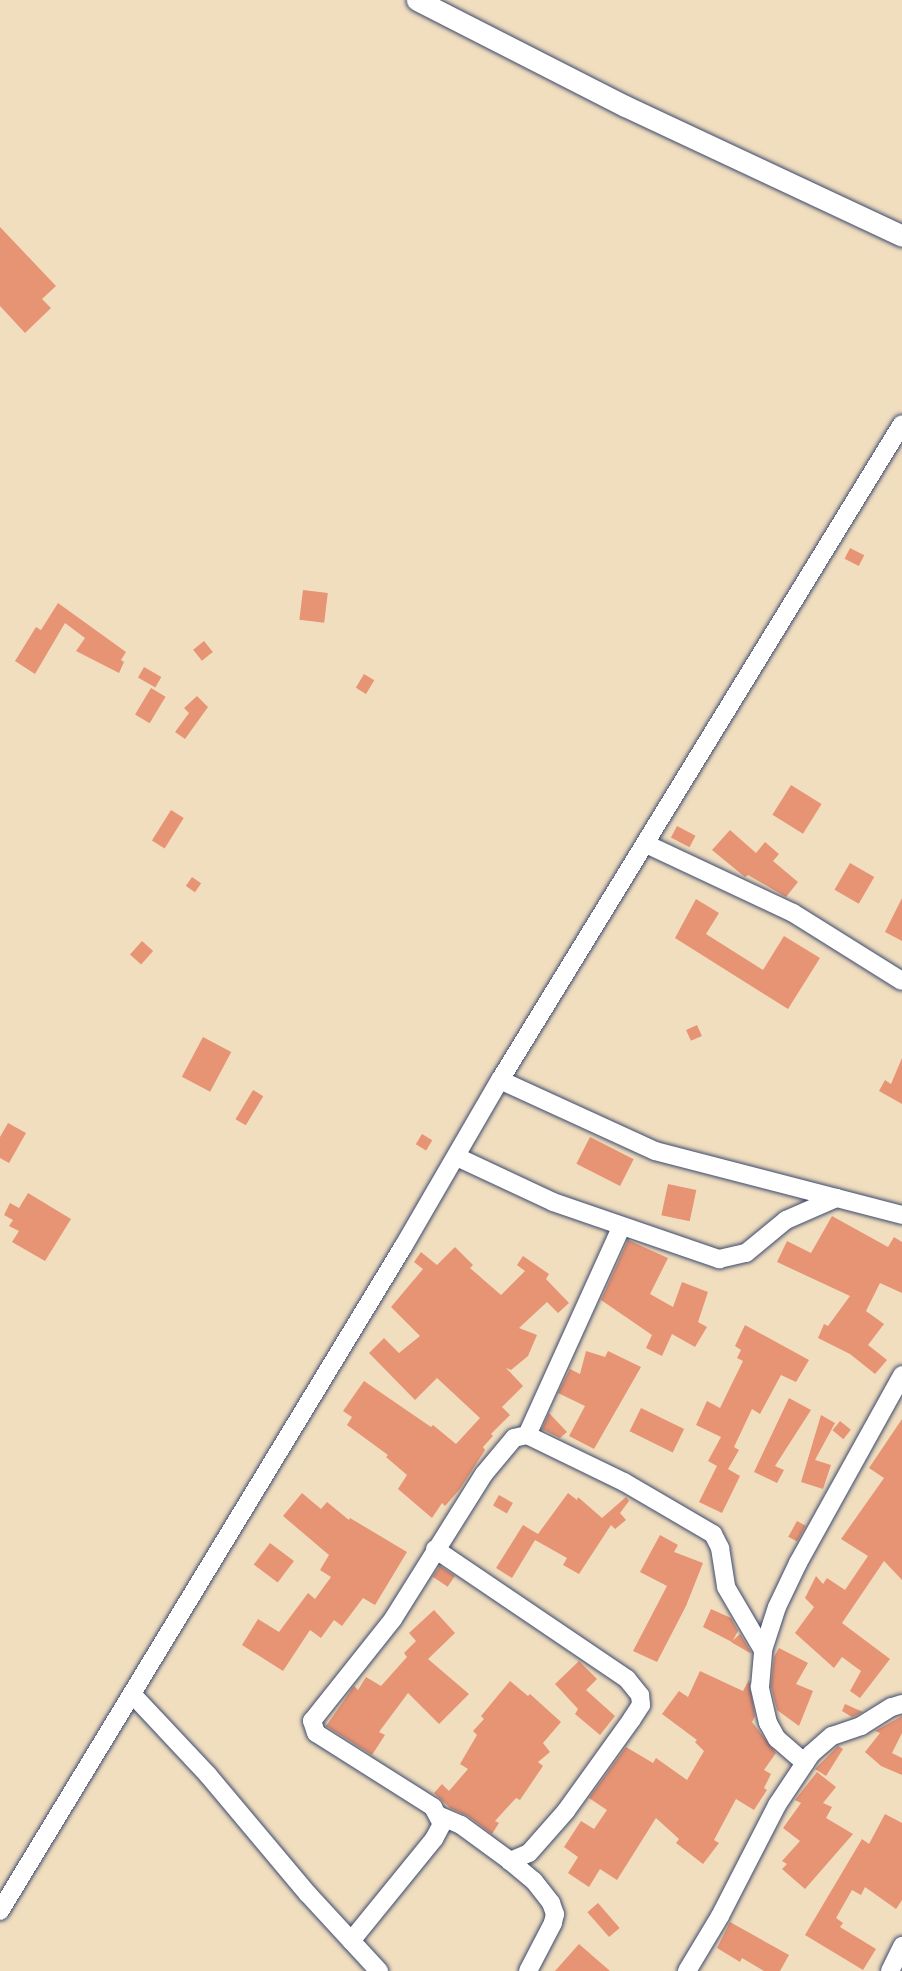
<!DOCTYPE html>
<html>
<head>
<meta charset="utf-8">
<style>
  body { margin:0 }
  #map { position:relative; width:902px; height:1971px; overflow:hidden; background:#f1debf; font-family:"Comic Neue",sans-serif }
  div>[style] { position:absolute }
  .building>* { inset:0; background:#e79474; transform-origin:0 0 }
  .roads { filter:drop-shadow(0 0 2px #3b496d) drop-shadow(0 0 2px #3b496d) }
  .minor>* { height:18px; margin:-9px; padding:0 9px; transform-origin:9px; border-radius:9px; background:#fff }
  .tertiary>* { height:21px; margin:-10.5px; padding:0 10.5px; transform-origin:10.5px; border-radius:10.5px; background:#fff }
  span { translate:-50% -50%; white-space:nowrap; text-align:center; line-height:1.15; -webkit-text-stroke:5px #f7f3e8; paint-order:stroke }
</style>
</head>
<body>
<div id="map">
  <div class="building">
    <div style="clip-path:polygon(0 227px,56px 286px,42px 299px,51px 308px,25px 333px,0 306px)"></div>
    <div style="left:850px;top:548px;width:16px;height:12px;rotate:27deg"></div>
    <div style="left:303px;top:590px;width:25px;height:30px;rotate:7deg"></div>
    <div style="clip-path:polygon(58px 603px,126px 652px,121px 660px,124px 662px,119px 673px,76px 651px,85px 638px,65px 623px,35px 674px,15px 661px,36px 627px,41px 630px)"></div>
    <div style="left:204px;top:641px;width:14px;height:14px;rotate:51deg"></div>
    <div style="left:144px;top:667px;width:20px;height:12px;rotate:30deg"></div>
    <div style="left:364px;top:674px;width:12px;height:16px;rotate:31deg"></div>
    <div style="left:151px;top:688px;width:17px;height:31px;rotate:31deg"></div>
    <div style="clip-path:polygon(197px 696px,208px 707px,185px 739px,175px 732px,189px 713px,184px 708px)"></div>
    <div style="left:791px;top:785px;width:36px;height:35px;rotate:32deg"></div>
    <div style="left:171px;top:810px;width:15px;height:36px;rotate:32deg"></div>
    <div style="left:677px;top:826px;width:21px;height:13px;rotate:28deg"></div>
    <div style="clip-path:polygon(730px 830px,756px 853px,765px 842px,779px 854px,773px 861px,798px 882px,786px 897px,748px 875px,745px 877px,712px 850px)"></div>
    <div style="left:850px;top:863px;width:28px;height:31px;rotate:30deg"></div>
    <div style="left:192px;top:877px;width:11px;height:11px;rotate:34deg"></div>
    <div style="clip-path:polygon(902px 898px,902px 941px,885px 932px)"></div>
    <div style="clip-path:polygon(696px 899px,719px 913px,706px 934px,763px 970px,784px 936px,820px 958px,788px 1009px,675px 938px)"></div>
    <div style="left:142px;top:941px;width:15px;height:18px;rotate:42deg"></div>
    <div style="left:697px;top:1025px;width:12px;height:12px;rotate:66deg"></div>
    <div style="left:203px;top:1037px;width:32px;height:45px;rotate:28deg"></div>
    <div style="clip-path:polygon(902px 1058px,902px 1104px,879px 1091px,885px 1080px,891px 1084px)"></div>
    <div style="left:253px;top:1090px;width:12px;height:34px;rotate:31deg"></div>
    <div style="clip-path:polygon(8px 1123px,26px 1133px,9px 1163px,0 1158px,0 1137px)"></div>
    <div style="left:422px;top:1134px;width:12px;height:12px;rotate:31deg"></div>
    <div style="left:590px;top:1137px;width:49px;height:30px;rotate:27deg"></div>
    <div style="left:668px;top:1184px;width:29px;height:32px;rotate:12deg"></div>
    <div style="clip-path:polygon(28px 1193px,71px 1219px,45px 1261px,12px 1242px,19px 1231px,9px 1226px,13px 1220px,4px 1215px,10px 1203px,19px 1208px)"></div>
    <div style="clip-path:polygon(832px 1216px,888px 1247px,894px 1237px,902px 1242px,902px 1293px,880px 1283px,866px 1311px,884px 1324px,868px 1345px,887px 1360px,875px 1374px,850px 1354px,818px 1338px,824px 1324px,828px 1326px,850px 1296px,777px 1262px,787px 1241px,811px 1253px)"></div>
    <div style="clip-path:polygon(628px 1240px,668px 1258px,650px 1294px,673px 1307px,682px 1282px,708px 1292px,698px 1322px,707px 1327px,695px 1347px,672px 1334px,662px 1356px,646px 1348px,652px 1335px,601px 1300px)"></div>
    <div style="clip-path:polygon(455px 1247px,473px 1265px,470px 1268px,501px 1295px,525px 1271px,517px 1265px,523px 1256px,549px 1274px,546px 1279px,569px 1303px,558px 1313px,547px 1302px,519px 1328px,537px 1335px,528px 1356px,511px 1370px,506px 1368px,523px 1386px,502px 1407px,510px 1415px,491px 1434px,493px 1436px,483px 1447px,485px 1450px,460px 1489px,445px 1506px,442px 1503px,432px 1518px,398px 1489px,407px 1475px,386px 1457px,388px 1455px,347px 1425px,352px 1417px,343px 1411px,364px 1381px,431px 1427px,433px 1425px,456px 1444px,480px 1418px,437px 1378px,415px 1400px,369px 1353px,384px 1338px,399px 1353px,420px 1336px,391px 1307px,423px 1269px,414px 1262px,421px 1252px,437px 1265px)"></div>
    <div style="clip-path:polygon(745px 1325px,809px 1360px,796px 1382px,781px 1375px,760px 1414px,752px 1409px,734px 1447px,739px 1450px,728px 1469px,740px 1476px,722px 1513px,699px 1502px,717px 1466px,708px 1461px,721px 1437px,696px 1425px,707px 1401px,720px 1408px,743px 1361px,737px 1358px,741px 1350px,735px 1346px)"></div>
    <div style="clip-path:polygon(586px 1351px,605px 1357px,608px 1351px,641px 1367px,594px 1449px,569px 1436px,585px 1406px,558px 1393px,570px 1369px,580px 1374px)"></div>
    <div style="clip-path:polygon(789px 1398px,811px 1410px,775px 1466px,784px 1470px,777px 1483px,754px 1472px)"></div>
    <div style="left:641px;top:1408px;width:48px;height:26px;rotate:26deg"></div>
    <div style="clip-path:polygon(549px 1413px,567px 1432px,560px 1438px,542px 1429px)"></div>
    <div style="clip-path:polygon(821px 1415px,835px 1423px,815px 1460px,831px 1465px,823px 1489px,801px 1482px)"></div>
    <div style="clip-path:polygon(902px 1419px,902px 1580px,884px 1561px,842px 1623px,890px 1659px,860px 1698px,850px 1691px,861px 1671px,842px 1657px,834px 1668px,795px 1633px,814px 1607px,805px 1598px,816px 1576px,823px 1584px,827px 1578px,845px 1590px,868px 1556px,841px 1539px,884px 1478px,869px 1468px)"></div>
    <div style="left:840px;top:1421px;width:14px;height:12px;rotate:39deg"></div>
    <div style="clip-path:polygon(302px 1493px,321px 1509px,327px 1502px,349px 1520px,350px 1518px,407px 1552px,375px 1605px,363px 1598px,342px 1626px,334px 1620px,321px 1638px,310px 1630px,283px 1671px,242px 1645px,258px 1619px,279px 1632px,308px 1593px,315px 1599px,331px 1577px,320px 1570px,329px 1555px,283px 1516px)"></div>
    <div style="clip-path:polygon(568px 1493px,577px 1500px,578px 1497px,602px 1518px,626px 1497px,629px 1501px,620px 1513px,626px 1520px,615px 1529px,611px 1525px,579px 1574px,563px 1565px,567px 1558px,535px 1540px,512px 1578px,496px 1568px,523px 1525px,538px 1534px)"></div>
    <div style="left:499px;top:1495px;width:16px;height:12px;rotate:30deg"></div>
    <div style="left:797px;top:1521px;width:10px;height:18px;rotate:29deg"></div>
    <div style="clip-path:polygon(660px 1535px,678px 1545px,674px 1552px,703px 1563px,686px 1606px,657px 1662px,633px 1651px,667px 1586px,640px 1572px)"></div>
    <div style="left:270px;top:1543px;width:30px;height:27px;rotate:37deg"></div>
    <div style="left:440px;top:1566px;width:18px;height:13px;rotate:34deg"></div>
    <div style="clip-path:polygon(711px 1609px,731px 1618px,738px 1631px,732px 1642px,703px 1627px)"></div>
    <div style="clip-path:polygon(434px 1610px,455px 1633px,428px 1659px,469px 1694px,439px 1724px,408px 1693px,379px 1732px,385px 1735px,372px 1755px,326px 1726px,354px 1686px,358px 1690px,366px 1677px,381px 1686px,407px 1657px,404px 1653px,416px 1641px,409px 1633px)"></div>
    <div style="clip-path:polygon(740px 1634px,751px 1652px,750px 1653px,731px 1642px)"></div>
    <div style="clip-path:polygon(779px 1648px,808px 1663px,796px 1684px,813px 1691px,799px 1726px,777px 1710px,771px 1686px,774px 1657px)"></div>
    <div style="clip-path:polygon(579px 1661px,597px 1679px,586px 1690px,615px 1716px,600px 1735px,575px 1714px,578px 1709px,555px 1684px)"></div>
    <div style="clip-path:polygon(700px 1671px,743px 1691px,749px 1680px,755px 1716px,752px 1722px,776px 1753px,764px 1770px,771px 1774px,764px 1788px,767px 1790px,754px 1810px,736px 1799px,714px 1840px,719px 1843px,703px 1864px,676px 1843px,679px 1839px,656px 1818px,617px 1880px,600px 1869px,589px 1887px,568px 1873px,578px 1857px,564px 1847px,581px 1821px,594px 1829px,607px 1810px,589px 1798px,626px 1747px,653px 1763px,656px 1758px,687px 1780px,704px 1751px,695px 1742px,697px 1740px,662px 1714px,679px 1691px,688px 1697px)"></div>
    <div style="clip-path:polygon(510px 1681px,528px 1696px,530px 1694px,561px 1722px,543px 1743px,550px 1752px,538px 1762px,543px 1766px,520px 1800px,516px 1798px,495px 1821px,499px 1823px,492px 1834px,468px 1816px,450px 1808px,434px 1793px,442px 1784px,449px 1791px,468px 1769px,460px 1764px,477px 1735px,473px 1731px,484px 1719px,481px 1716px)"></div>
    <div style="clip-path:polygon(845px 1704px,863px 1712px,852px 1717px,842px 1711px)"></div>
    <div style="clip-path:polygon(902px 1716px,902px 1733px,892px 1753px,902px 1758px,902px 1775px,881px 1766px,865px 1752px,880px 1733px,875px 1731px)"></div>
    <div style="clip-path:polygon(838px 1746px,843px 1749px,826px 1776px,815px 1769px)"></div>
    <div style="clip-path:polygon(817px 1772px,836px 1787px,823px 1803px,832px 1807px,826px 1818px,853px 1834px,805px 1889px,782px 1869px,787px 1864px,782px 1861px,800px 1841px,783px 1828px,801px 1803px,795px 1800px)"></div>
    <div style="clip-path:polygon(885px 1814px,902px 1823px,902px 1900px,896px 1909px,865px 1887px,861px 1895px,852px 1890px,836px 1918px,843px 1923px,840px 1927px,876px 1949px,863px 1970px,805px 1935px,862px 1839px,869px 1844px)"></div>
    <div style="left:598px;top:1903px;width:33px;height:14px;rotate:49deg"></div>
    <div style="clip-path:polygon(730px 1922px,789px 1955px,780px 1971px,764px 1971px,742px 1958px,740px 1962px,717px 1948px)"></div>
    <div style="clip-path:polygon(579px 1944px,610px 1971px,555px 1971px)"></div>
  </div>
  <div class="roads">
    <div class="minor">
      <div style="left:646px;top:844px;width:162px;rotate:25.1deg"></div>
      <div style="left:793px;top:913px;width:128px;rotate:32deg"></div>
      <div style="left:500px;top:1080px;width:170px;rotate:24.6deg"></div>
      <div style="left:655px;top:1151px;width:255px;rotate:14.5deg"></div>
      <div style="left:457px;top:1157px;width:106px;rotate:25.1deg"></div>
      <div style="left:553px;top:1202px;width:176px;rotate:19deg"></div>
      <div style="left:719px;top:1259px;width:28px;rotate:-13deg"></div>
      <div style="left:746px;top:1253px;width:52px;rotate:-39.5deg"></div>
      <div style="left:786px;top:1220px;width:55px;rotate:-23.7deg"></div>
      <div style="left:527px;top:1435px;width:227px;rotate:-65.6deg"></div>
      <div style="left:435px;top:1549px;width:232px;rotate:34.1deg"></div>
      <div style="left:627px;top:1679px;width:21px;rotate:51deg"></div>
      <div style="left:640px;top:1695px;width:10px;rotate:84deg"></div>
      <div style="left:641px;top:1705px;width:17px;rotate:123deg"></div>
      <div style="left:632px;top:1719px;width:113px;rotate:125.7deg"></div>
      <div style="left:566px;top:1811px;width:56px;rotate:131.4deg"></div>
      <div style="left:529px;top:1853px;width:21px;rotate:157deg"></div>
      <div style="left:132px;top:1694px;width:111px;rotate:46.8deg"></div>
      <div style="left:208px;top:1775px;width:155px;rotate:50deg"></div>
      <div style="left:308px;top:1894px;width:105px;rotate:47.3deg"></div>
      <div style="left:805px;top:1763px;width:37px;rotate:-139deg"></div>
      <div style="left:777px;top:1739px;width:18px;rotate:-119deg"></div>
      <div style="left:768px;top:1723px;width:37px;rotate:-103deg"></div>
      <div style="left:760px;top:1687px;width:37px;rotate:-85deg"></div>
      <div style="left:763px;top:1650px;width:45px;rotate:-72deg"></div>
      <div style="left:777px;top:1607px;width:49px;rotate:-64.5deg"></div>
      <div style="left:798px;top:1563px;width:215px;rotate:-61deg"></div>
      <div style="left:440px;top:1816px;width:23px;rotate:23deg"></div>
      <div style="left:461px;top:1825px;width:61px;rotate:36.3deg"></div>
      <div style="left:510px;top:1861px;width:31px;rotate:40deg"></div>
      <div style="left:534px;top:1881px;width:28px;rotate:52deg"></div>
      <div style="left:551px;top:1903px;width:12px;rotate:70deg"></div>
      <div style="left:555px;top:1914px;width:9px;rotate:103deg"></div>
      <div style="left:553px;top:1923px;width:54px;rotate:117.5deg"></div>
      <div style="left:0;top:1911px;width:777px;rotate:-58.75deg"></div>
      <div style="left:403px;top:1247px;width:193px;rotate:-59.9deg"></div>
      <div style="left:500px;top:1080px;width:769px;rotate:-58.5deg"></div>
      <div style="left:351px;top:1941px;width:132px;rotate:-50.9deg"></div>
      <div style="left:434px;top:1839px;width:17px;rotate:-62deg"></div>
      <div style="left:442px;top:1824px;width:19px;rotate:-118deg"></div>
      <div style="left:433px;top:1807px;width:138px;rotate:-147.7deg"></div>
      <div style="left:316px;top:1733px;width:13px;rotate:-108deg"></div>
      <div style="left:312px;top:1721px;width:130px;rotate:-51.5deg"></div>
      <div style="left:393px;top:1619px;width:171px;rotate:-57.9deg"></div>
      <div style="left:484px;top:1474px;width:47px;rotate:-50.2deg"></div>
      <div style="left:514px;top:1438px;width:13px;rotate:-13deg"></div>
      <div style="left:527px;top:1435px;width:108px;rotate:25.9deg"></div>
      <div style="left:624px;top:1482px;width:103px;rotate:30.3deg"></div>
      <div style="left:713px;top:1534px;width:16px;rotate:63deg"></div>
      <div style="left:720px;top:1548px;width:39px;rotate:81deg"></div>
      <div style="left:726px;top:1587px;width:73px;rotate:59.6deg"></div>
      <div style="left:687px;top:1971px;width:64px;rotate:-59deg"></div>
      <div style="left:720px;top:1916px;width:125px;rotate:-62.8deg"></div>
      <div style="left:777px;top:1805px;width:61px;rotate:-56.3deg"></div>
      <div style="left:811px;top:1754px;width:28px;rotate:-41deg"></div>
      <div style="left:832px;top:1736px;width:31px;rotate:-19deg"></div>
      <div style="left:861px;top:1726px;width:36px;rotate:-32deg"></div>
      <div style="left:892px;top:1707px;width:10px;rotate:-17deg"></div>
      <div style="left:890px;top:1971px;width:28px;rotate:-64deg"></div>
    </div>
    <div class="tertiary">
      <div style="left:417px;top:0;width:233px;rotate:27deg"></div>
      <div style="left:625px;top:106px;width:306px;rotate:25.1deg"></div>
    </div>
  </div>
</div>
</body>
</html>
